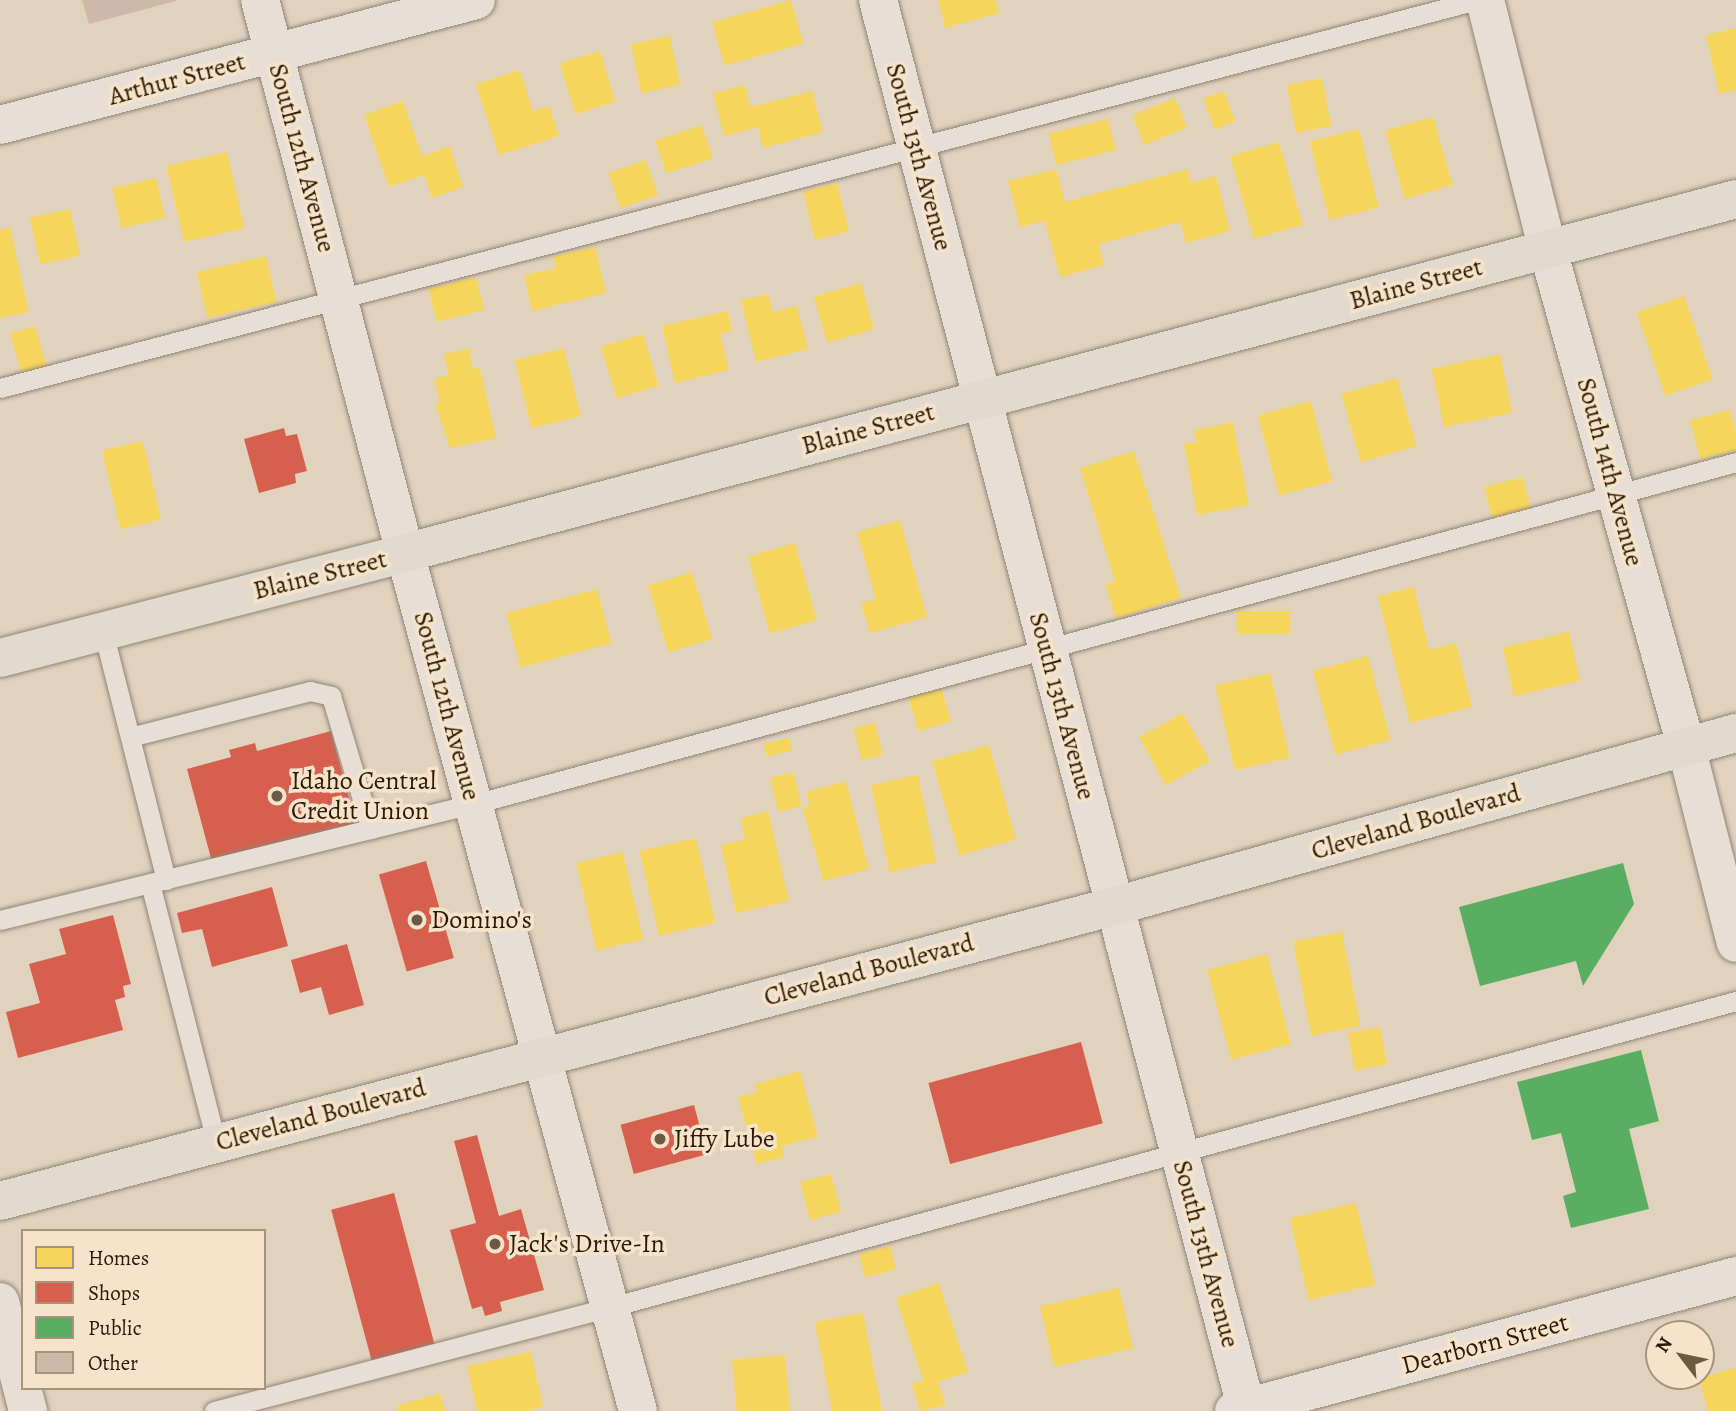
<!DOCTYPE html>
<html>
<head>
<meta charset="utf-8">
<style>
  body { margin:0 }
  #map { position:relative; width:1736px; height:1411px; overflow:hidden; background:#e1d2be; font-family:Alegreya,serif }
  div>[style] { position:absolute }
  .homes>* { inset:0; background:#f6d55c; transform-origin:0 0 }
  .shops>* { inset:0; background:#d6604d; transform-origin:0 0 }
  .public>* { inset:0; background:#5aae61 }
  .building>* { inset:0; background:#ceb9a9 }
  .roads { filter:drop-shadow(0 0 2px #908577) drop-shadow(0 0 2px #908577) }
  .service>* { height:19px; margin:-9.5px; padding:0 9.5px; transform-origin:9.5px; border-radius:9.5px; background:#e7dfd5 }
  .minor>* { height:38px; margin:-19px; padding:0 19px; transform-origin:19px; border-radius:19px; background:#e7dfd5 }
  .primary>* { height:38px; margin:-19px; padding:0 19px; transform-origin:19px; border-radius:19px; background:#e3dace }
  .dots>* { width:19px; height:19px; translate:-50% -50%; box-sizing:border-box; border:4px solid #f5e3cc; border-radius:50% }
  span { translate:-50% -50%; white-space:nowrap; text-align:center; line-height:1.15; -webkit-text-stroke:7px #f5e3cc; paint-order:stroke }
  .street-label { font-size:26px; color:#2f1a00 }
  .poi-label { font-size:26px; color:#2f1a00 }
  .left { translate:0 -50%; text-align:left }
  .legend { position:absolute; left:21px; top:1229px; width:245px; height:161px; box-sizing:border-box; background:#f5e3cc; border:2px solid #a6937a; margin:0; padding:9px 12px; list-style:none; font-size:21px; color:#2f1a00 }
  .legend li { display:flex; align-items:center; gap:14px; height:35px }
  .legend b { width:35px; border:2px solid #a6937a }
  .north { position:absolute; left:1645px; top:1320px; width:70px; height:70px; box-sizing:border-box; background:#f5e3cc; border:2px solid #a6937a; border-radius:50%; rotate:302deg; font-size:19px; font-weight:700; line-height:28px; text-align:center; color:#2f1a00 }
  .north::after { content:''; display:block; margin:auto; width:24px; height:32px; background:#6d5a42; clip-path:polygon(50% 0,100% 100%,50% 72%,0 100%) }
</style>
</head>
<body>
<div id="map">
  <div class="homes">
    <div style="left:791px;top:0;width:45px;height:82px;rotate:74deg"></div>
    <div style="clip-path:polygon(938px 0,996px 0,999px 13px,945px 28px)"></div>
    <div style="clip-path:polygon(1736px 28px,1736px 90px,1719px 94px,1706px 35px)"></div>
    <div style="left:670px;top:36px;width:50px;height:40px;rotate:78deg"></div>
    <div style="left:600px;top:51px;width:53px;height:42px;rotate:73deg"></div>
    <div style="clip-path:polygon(520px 70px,533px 111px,549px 106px,559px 136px,499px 155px,476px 84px)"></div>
    <div style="left:1322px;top:78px;width:49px;height:36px;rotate:79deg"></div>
    <div style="clip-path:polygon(745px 85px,750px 107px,812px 91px,823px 132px,763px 148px,758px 127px,724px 136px,713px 93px)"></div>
    <div style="left:1224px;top:91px;width:33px;height:22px;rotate:70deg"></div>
    <div style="left:1175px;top:98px;width:32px;height:46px;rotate:68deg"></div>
    <div style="clip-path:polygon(403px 101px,422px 156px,450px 146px,463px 187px,432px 198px,424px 175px,389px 187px,364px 115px)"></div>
    <div style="left:1433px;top:117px;width:71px;height:50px;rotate:74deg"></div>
    <div style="left:1108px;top:119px;width:32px;height:61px;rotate:76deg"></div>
    <div style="left:702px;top:125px;width:35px;height:49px;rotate:72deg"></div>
    <div style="left:1359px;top:129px;width:81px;height:51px;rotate:76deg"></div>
    <div style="left:1279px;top:142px;width:86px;height:51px;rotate:74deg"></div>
    <div style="left:227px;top:152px;width:78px;height:62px;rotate:77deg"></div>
    <div style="left:646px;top:160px;width:37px;height:40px;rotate:71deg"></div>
    <div style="clip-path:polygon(1056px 169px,1065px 202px,1188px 169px,1191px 183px,1216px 176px,1230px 231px,1186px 243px,1180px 222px,1099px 244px,1104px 265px,1060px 277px,1045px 221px,1020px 227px,1008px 181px)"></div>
    <div style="left:156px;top:178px;width:41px;height:45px;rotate:77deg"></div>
    <div style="left:837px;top:183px;width:50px;height:35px;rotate:76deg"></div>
    <div style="left:70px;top:209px;width:48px;height:41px;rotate:78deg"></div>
    <div style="clip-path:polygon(10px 227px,29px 312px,0 318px,0 230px)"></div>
    <div style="clip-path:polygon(595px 247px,606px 293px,532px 311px,524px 275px,556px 268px,553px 256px)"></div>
    <div style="left:266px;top:256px;width:47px;height:71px;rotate:77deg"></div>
    <div style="left:476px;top:277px;width:34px;height:49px;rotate:76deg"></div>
    <div style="left:861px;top:283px;width:48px;height:49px;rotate:74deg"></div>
    <div style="clip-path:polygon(768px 294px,773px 312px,797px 306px,808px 349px,756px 362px,741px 300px)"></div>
    <div style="left:1684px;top:296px;width:88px;height:50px;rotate:71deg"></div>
    <div style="clip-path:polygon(728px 311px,732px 331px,720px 334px,729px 370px,675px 383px,662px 326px)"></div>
    <div style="left:35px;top:326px;width:44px;height:26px;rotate:74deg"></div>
    <div style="left:643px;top:334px;width:54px;height:44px;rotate:73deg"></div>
    <div style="clip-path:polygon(469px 348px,473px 369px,480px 368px,496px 438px,450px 448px,435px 404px,440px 403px,434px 379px,449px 375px,444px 354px)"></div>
    <div style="left:564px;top:348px;width:70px;height:51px;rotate:76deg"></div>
    <div style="left:1500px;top:354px;width:60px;height:70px;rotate:78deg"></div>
    <div style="left:1397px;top:378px;width:71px;height:58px;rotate:74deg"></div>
    <div style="left:1311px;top:401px;width:83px;height:55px;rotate:75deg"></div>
    <div style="clip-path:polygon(1730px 410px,1736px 432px,1736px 450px,1700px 459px,1690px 420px)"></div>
    <div style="clip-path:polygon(1233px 422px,1249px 505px,1197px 515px,1184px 444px,1197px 442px,1194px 430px)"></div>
    <div style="left:143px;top:441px;width:81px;height:42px;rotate:77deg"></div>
    <div style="clip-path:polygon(1134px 451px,1181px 598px,1116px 618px,1105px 584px,1115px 581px,1080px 468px)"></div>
    <div style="left:1523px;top:477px;width:32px;height:40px;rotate:76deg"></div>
    <div style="clip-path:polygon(900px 520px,927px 617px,870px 633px,861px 603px,876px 599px,857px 532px)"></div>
    <div style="left:795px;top:543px;width:80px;height:49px;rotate:74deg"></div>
    <div style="left:692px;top:572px;width:70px;height:46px;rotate:73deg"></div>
    <div style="clip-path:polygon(1414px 587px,1429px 650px,1456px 643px,1472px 707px,1410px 723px,1378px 596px)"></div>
    <div style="left:597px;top:589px;width:56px;height:94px;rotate:75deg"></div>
    <div style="left:1237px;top:611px;width:53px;height:23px"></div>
    <div style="left:1569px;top:632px;width:50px;height:68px;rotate:77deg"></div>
    <div style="left:1368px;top:656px;width:87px;height:57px;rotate:75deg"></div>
    <div style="left:1270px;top:673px;width:87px;height:56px;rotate:77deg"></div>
    <div style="left:941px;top:687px;width:36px;height:34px;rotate:74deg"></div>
    <div style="left:1183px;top:713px;width:55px;height:50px;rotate:61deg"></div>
    <div style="left:875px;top:723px;width:33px;height:22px;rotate:76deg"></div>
    <div style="left:789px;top:738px;width:13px;height:26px;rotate:77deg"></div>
    <div style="left:989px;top:745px;width:98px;height:59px;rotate:74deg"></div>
    <div style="left:793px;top:772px;width:35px;height:24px;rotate:75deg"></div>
    <div style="left:918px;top:775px;width:89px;height:48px;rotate:78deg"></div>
    <div style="clip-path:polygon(846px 781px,869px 869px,823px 881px,803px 808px,810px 806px,806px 792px)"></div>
    <div style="clip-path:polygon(768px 811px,789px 901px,736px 913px,721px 845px,745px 840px,741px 818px)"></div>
    <div style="left:696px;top:838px;width:87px;height:58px;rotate:77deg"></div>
    <div style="left:623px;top:852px;width:90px;height:48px;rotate:77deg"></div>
    <div style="left:1342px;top:932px;width:96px;height:50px;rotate:79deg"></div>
    <div style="left:1267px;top:954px;width:93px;height:62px;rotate:75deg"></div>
    <div style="left:1380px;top:1027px;width:38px;height:33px;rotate:79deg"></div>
    <div style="clip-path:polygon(800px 1071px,818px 1137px,782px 1146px,784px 1157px,757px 1164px,738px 1097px,757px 1092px,755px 1084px)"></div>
    <div style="left:831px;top:1174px;width:39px;height:32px;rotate:75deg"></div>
    <div style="left:1356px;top:1203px;width:84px;height:68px;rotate:77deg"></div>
    <div style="left:890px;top:1246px;width:24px;height:32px;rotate:75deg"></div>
    <div style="clip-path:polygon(939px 1283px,968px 1372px,938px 1382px,946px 1405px,920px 1411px,912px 1384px,923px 1380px,896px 1298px)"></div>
    <div style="left:1119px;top:1288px;width:62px;height:81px;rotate:77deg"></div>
    <div style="left:863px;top:1313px;width:100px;height:49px;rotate:79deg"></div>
    <div style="clip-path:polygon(531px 1352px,543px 1407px,527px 1411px,477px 1411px,467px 1366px)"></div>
    <div style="left:785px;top:1355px;width:56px;height:53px;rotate:85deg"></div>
    <div style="clip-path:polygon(1736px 1368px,1736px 1411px,1708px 1411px,1699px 1378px)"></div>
    <div style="clip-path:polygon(440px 1393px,445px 1411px,397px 1411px,396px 1406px)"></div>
  </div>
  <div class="shops">
    <div style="clip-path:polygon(284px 428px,286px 436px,297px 434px,307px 471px,295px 474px,296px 483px,259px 493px,244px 439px)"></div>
    <div style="clip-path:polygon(331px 731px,356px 823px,212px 862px,187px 769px,231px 757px,229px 750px,255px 743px,257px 751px)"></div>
    <div style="left:426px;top:861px;width:101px;height:49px;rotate:74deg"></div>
    <div style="clip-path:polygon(272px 887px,288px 946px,212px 967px,202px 929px,182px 933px,177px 913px)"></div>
    <div style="clip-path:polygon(113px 915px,131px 984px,123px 986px,125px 997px,115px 1000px,123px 1030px,18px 1058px,6px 1012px,40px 1003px,29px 964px,66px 954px,59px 929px)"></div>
    <div style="clip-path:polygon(347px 944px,364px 1005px,329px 1015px,321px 987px,300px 993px,291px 960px)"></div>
    <div style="left:1081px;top:1042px;width:84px;height:158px;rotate:75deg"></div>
    <div style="left:694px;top:1105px;width:51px;height:76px;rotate:75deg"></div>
    <div style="clip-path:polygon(477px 1135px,499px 1216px,521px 1209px,544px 1290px,500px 1302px,502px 1311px,485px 1316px,482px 1306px,472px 1309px,450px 1230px,476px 1223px,454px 1141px)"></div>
    <div style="left:394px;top:1193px;width:156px;height:65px;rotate:75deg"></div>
  </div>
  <div class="public">
    <div style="clip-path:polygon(1623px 863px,1634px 904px,1583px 986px,1576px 961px,1480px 986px,1459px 907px)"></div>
    <div style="clip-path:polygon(1641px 1050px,1659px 1121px,1629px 1129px,1649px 1209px,1571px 1228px,1563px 1196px,1576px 1192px,1561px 1133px,1532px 1140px,1517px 1082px)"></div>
  </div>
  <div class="building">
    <div style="clip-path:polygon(82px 0,176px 0,176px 1px,89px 24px)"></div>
  </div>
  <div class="roads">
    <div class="service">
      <div style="left:0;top:388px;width:1527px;rotate:-14.72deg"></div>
      <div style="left:103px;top:631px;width:257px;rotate:75.8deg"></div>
      <div style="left:130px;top:737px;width:186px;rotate:-14.3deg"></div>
      <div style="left:310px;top:691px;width:22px;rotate:13deg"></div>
      <div style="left:331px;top:696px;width:139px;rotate:73.3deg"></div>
      <div style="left:150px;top:883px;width:267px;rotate:75.7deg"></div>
      <div style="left:0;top:920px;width:488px;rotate:-13.8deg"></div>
      <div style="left:474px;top:804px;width:1308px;rotate:-15.16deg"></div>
      <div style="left:214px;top:1411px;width:410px;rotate:-14.7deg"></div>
      <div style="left:611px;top:1307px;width:1166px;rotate:-15.22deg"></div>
    </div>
    <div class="minor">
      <div style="left:260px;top:0;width:572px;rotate:75.31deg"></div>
      <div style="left:405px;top:553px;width:889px;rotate:74.81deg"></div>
      <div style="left:878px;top:0;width:1458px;rotate:75.34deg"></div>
      <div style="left:1485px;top:0;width:258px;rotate:75.9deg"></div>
      <div style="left:1548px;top:250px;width:515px;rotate:74.45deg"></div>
      <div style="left:1686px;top:746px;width:203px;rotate:75.8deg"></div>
      <div style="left:0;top:125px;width:492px;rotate:-14.7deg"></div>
      <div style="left:0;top:1302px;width:113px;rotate:75.6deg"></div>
      <div style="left:1234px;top:1411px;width:520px;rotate:-15.05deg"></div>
    </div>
    <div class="primary">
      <div style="left:0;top:658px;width:418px;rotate:-14.5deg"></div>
      <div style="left:405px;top:553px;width:1377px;rotate:-14.89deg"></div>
      <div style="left:0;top:1201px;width:1153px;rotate:-14.82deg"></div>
      <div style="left:1115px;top:906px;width:645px;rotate:-15.57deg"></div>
    </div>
  </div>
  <div class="dots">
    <div style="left:277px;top:796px;background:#6d5a42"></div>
    <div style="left:417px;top:920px;background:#6d5a42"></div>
    <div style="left:660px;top:1139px;background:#6d5a42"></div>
    <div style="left:495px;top:1244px;background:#6d5a42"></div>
  </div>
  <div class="street-label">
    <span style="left:177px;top:79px;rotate:-15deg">Arthur Street</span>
    <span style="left:919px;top:157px;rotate:75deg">South 13th Avenue</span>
    <span style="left:302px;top:158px;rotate:75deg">South 12th Avenue</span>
    <span style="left:1416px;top:284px;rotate:-15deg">Blaine Street</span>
    <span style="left:868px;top:429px;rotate:-15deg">Blaine Street</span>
    <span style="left:1610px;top:472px;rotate:75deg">South 14th Avenue</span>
    <span style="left:320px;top:575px;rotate:-14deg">Blaine Street</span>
    <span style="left:447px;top:706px;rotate:75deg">South 12th Avenue</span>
    <span style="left:1062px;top:706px;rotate:75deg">South 13th Avenue</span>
    <span style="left:1416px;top:822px;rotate:-16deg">Cleveland Boulevard</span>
    <span style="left:869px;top:970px;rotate:-15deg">Cleveland Boulevard</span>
    <span style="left:321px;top:1115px;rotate:-15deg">Cleveland Boulevard</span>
    <span style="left:1206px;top:1254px;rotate:75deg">South 13th Avenue</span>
    <span style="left:1485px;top:1344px;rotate:-15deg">Dearborn Street</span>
  </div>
  <div class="poi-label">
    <span class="left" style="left:291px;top:796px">Idaho Central<br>Credit Union</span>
    <span class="left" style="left:431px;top:920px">Domino's</span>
    <span class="left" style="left:674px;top:1139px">Jiffy Lube</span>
    <span class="left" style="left:509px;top:1244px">Jack's Drive-In</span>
  </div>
  <ul class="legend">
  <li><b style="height:19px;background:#f6d55c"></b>Homes</li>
  <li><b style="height:19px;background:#d6604d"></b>Shops</li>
  <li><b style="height:19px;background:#5aae61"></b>Public</li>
  <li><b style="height:19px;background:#ceb9a9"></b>Other</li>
  </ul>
  <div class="north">N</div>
</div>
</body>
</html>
